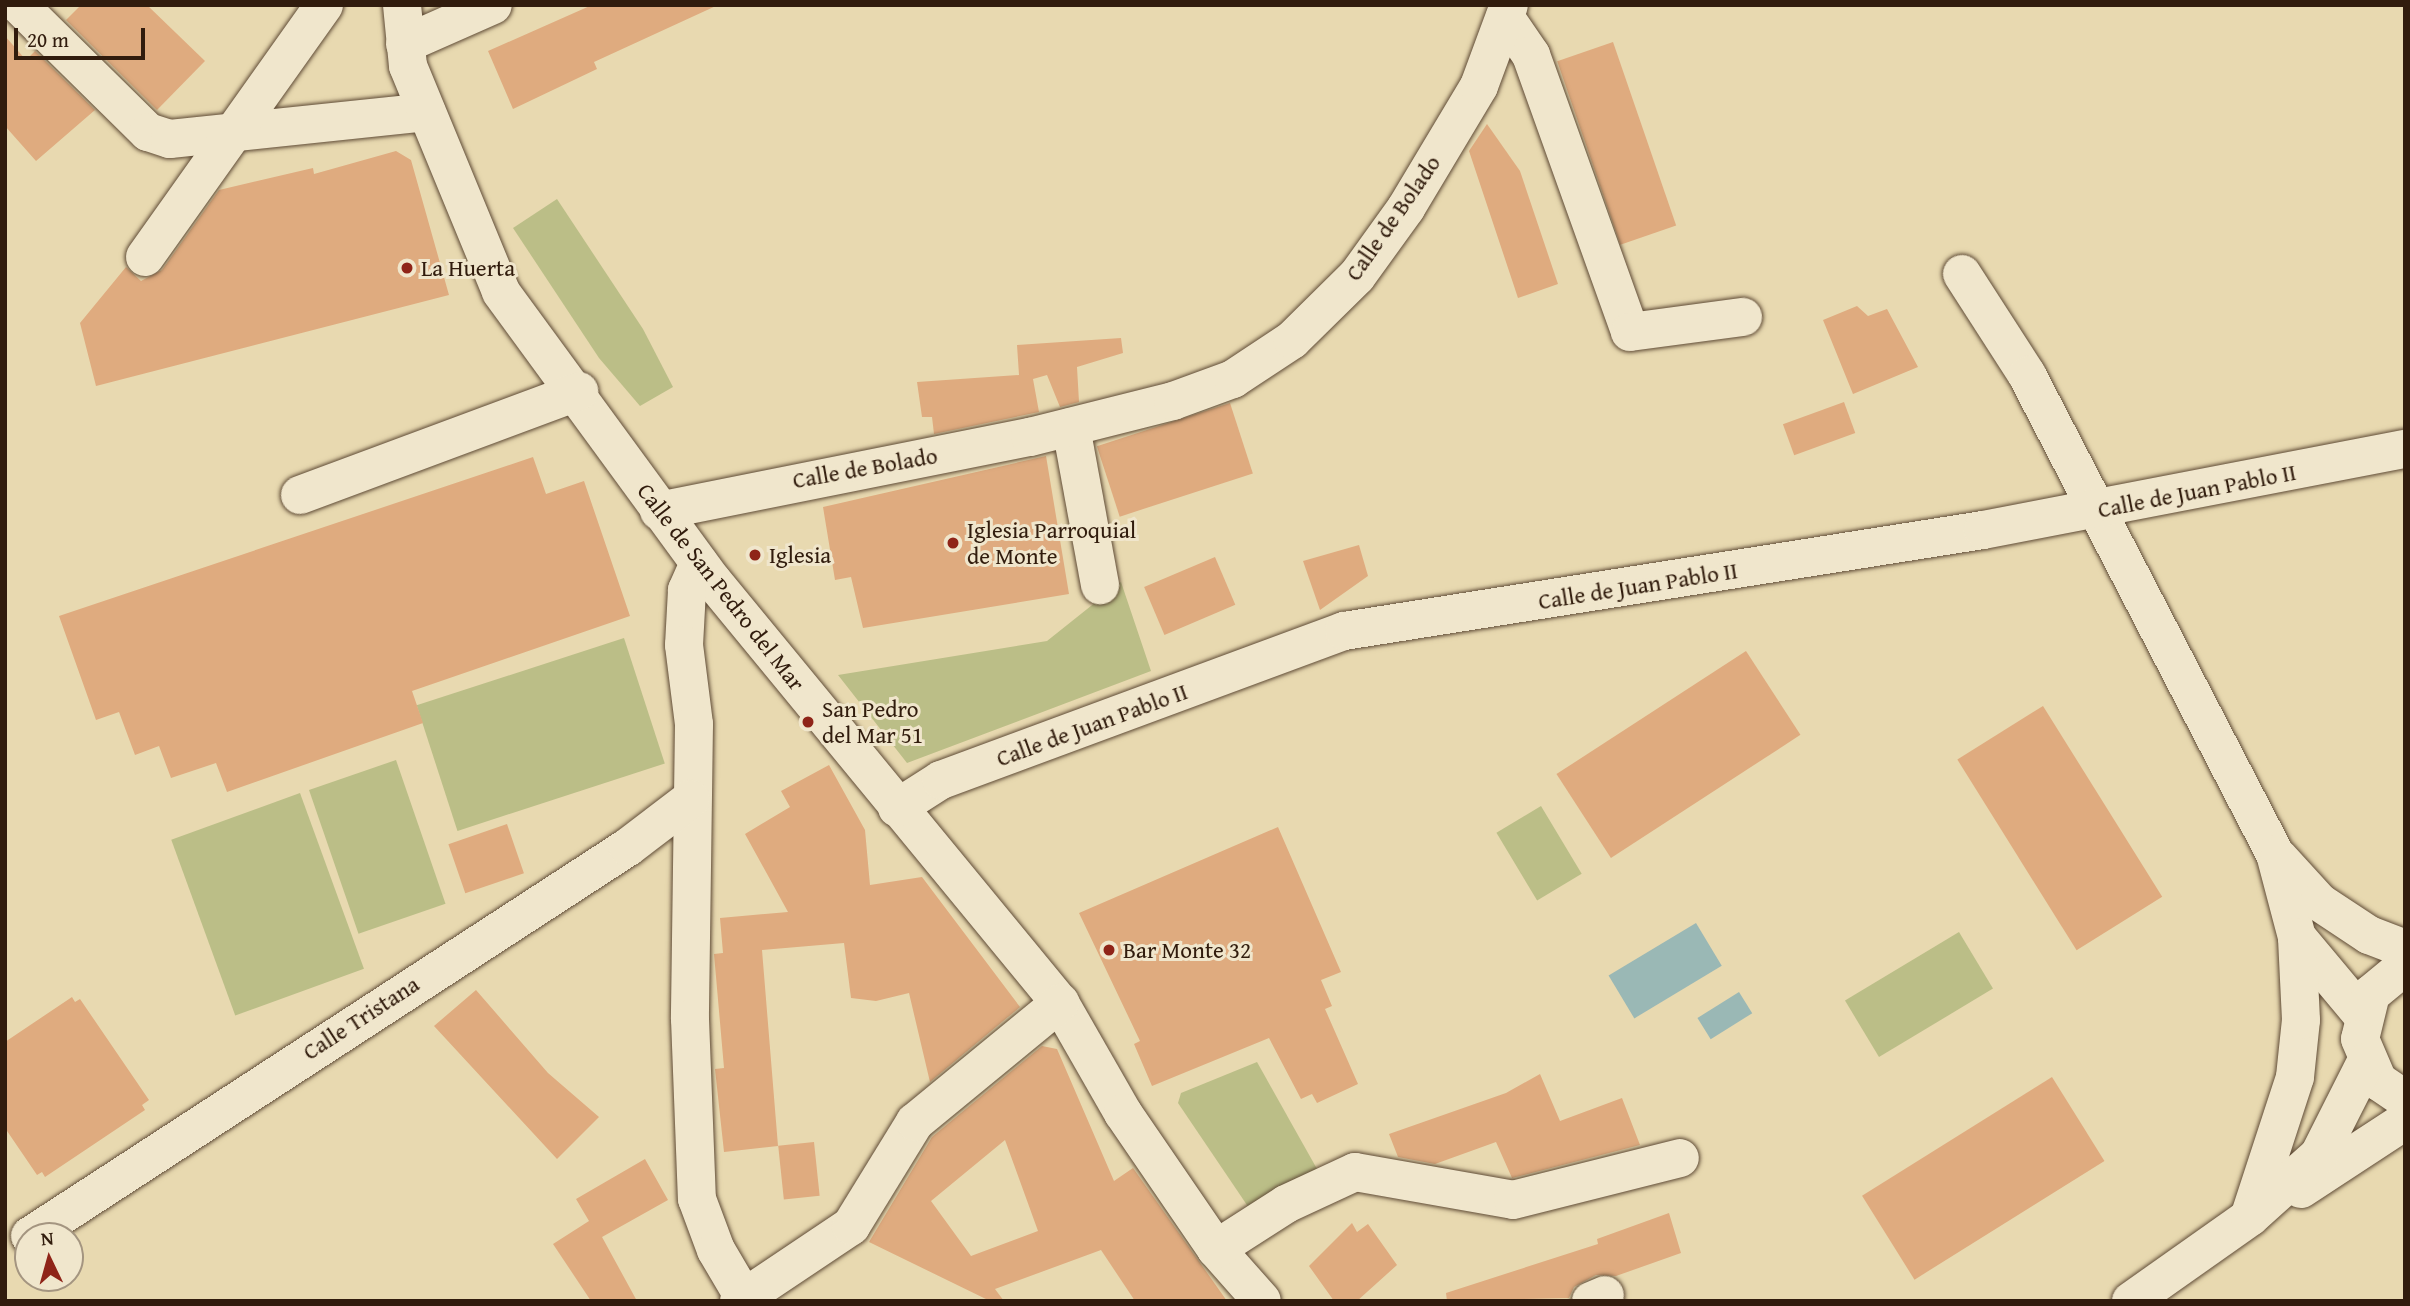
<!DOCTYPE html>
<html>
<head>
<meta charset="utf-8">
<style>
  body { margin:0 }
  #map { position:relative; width:2410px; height:1306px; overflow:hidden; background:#e8d9b0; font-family:"Gentium Book Plus",serif }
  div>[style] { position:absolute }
  .green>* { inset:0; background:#bbbe87; transform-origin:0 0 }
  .water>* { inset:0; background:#9ab8b5; transform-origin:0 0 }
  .building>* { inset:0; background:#dfab7f; transform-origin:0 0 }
  .roads { filter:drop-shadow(0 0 2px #5f4b36) drop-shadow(0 0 2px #5f4b36) }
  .minor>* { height:38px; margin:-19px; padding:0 19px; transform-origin:19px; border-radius:19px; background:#f0e6cc }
  .dots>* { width:19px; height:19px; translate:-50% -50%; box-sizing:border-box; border:4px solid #f0e6cc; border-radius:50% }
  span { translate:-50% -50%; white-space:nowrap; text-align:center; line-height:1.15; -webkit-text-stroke:6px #f0e6cc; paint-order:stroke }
  .street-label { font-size:23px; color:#311c0d }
  .poi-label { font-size:23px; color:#311c0d }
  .left { translate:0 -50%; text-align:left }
  .frame { position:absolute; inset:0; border:7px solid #311c0d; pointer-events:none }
  .north { position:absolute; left:14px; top:1222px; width:70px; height:70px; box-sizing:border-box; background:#f0e6cc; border:2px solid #a49580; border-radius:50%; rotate:355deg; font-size:19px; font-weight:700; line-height:28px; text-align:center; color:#311c0d }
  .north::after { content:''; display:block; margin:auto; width:24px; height:32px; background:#8f2418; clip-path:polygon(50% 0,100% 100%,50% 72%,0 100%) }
  .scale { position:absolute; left:14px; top:28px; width:131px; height:32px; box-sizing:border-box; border:4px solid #311c0d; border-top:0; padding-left:9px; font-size:21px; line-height:24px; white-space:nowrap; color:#311c0d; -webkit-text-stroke:5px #f0e6cc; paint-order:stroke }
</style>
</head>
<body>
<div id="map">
  <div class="green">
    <div style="clip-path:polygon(557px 199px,643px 329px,673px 387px,640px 406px,599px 358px,513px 228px)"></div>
    <div style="clip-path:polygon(1121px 582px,1151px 671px,907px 763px,838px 675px,1047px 641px)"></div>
    <div style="left:624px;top:638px;width:132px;height:218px;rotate:72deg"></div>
    <div style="left:396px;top:760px;width:152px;height:92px;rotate:71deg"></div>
    <div style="left:300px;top:793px;width:187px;height:137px;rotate:70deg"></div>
    <div style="left:1541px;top:806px;width:79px;height:52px;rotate:59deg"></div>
    <div style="left:1959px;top:932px;width:66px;height:133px;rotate:59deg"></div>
    <div style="clip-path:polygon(1257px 1062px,1321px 1176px,1251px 1211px,1178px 1103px,1181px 1093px)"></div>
  </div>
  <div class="water">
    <div style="left:1696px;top:923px;width:50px;height:102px;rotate:59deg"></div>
    <div style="left:1739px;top:992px;width:25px;height:49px;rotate:58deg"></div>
  </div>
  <div class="building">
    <div style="clip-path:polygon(81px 5px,147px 5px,205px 61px,157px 110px,66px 20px)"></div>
    <div style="clip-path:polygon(592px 5px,718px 5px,594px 62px,597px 69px,513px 109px,488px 51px)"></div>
    <div style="clip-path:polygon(5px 36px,26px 60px,35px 51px,95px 110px,36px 161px,5px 126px)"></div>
    <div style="left:1613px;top:42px;width:194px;height:59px;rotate:71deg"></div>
    <div style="clip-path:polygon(1487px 124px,1520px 171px,1558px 284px,1518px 298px,1469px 151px)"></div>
    <div style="clip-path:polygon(396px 151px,411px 160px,449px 295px,96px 386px,80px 323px,126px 267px,141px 281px,162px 270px,219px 190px,313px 168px,314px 174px)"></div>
    <div style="clip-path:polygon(1857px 306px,1868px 316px,1887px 309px,1918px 367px,1853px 394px,1823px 320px)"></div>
    <div style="clip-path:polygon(1121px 338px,1123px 353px,1077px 367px,1079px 402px,1060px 407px,1047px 375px,1033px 379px,1039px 412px,934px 434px,932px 417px,922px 417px,917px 382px,1019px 375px,1017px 345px)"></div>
    <div style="left:1844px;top:402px;width:33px;height:65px;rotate:70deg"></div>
    <div style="left:1230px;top:403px;width:74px;height:140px;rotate:72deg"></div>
    <div style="clip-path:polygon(1046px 456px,1069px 594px,863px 628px,851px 577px,835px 580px,823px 507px)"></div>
    <div style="clip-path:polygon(533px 457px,546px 494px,584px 481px,630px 616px,412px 691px,423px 723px,227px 792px,216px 763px,171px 778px,159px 746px,135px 755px,119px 712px,96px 720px,59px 616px)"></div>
    <div style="clip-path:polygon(1359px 545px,1368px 576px,1320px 610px,1303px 561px)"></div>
    <div style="left:1215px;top:557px;width:52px;height:77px;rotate:67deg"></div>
    <div style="left:1746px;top:651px;width:100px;height:226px;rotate:57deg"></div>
    <div style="left:2043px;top:706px;width:225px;height:101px;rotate:58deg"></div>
    <div style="clip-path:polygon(829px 765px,865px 830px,870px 885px,922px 877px,1020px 1007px,930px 1082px,909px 993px,876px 1001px,851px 998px,844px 943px,762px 950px,778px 1146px,724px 1152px,715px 1069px,724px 1068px,714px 954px,723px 953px,720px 918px,788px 912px,745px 834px,790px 807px,781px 791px)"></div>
    <div style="left:507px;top:824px;width:52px;height:62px;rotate:71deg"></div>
    <div style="clip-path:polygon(1278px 827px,1341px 972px,1321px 980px,1332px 1006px,1325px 1009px,1358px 1084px,1317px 1103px,1312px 1094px,1301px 1099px,1269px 1038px,1152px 1086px,1134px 1044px,1140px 1041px,1079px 913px)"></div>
    <div style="clip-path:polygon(476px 990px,548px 1073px,599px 1117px,557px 1159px,434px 1026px)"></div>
    <div style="clip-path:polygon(72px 997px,75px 1002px,80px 999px,149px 1100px,142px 1105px,145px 1110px,45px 1177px,42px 1172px,37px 1175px,5px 1128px,5px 1042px)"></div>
    <div style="clip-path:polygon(evenodd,1042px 1046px,1057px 1049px,1114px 1181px,1133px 1168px,1227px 1301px,1135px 1301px,1101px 1250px,995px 1289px,1004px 1301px,990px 1301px,869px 1242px,932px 1137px,1042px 1046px,1005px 1140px,1038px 1231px,971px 1256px,931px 1201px,1005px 1140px)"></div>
    <div style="clip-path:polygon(1540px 1074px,1560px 1121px,1622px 1098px,1640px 1145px,1512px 1178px,1496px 1142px,1435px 1164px,1398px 1157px,1389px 1134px,1506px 1093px)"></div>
    <div style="left:2052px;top:1077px;width:99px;height:224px;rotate:58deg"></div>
    <div style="left:814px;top:1142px;width:54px;height:36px;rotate:84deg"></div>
    <div style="clip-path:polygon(645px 1159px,668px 1200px,602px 1237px,637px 1301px,591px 1301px,553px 1244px,589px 1221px,576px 1199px)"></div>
    <div style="clip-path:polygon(1669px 1213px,1681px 1253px,1616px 1276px,1596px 1275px,1574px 1287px,1569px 1298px,1447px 1301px,1446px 1293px,1598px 1244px,1597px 1239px)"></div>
    <div style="clip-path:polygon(1352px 1223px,1357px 1232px,1368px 1224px,1397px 1265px,1357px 1301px,1334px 1301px,1309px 1266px)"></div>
  </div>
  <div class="roads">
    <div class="minor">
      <div style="left:19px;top:5px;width:181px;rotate:44.6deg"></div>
      <div style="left:148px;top:132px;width:23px;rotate:18deg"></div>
      <div style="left:170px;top:139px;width:258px;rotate:-6deg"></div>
      <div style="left:402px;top:5px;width:61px;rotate:84.4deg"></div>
      <div style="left:408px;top:66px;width:244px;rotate:67.6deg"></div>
      <div style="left:501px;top:292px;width:357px;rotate:53.8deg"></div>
      <div style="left:712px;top:580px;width:548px;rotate:50.56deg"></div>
      <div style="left:1060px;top:1003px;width:127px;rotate:60.2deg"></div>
      <div style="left:1123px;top:1113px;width:165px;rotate:55.6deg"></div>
      <div style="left:1216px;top:1249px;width:69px;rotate:48.5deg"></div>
      <div style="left:1505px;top:17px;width:46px;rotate:55.6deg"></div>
      <div style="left:1531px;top:55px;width:294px;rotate:70.3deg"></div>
      <div style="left:1630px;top:332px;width:114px;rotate:-7.6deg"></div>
      <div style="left:405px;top:44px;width:96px;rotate:-23.9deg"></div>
      <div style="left:145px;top:257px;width:309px;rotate:-54.6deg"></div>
      <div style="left:1962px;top:274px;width:120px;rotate:57.2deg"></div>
      <div style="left:2027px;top:375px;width:539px;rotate:62.63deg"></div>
      <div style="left:2275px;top:854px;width:86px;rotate:75.2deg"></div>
      <div style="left:2297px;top:937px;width:103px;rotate:50.1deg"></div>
      <div style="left:1071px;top:427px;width:161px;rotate:79.6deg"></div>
      <div style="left:300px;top:495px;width:298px;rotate:-20.4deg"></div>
      <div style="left:659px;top:511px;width:378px;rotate:-11.3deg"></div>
      <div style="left:1030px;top:437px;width:147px;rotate:-14.1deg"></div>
      <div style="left:1173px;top:401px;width:64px;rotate:-20.1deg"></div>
      <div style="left:1233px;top:379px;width:71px;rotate:-33.5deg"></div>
      <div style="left:1292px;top:340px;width:91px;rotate:-44.6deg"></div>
      <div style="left:1357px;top:276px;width:84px;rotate:-54.2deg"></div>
      <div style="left:1406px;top:208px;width:142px;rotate:-59.1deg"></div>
      <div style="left:1479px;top:86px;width:86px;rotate:-69.7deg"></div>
      <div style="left:699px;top:563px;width:30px;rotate:114deg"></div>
      <div style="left:687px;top:590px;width:55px;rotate:93.1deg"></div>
      <div style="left:684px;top:645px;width:80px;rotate:82.8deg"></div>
      <div style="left:694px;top:724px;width:295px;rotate:90.8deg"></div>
      <div style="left:690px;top:1019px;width:180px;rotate:87.8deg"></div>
      <div style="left:697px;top:1199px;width:54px;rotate:69.6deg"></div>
      <div style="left:716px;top:1250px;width:59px;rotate:59.5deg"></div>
      <div style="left:897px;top:808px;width:52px;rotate:-32.5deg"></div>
      <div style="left:941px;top:780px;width:430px;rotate:-20.3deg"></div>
      <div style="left:1344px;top:631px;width:647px;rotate:-8.98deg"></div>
      <div style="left:1983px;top:530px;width:430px;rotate:-10.9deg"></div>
      <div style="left:2279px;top:858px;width:59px;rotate:47.7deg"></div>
      <div style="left:2319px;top:902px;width:60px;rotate:33.4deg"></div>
      <div style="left:2369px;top:935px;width:39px;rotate:21deg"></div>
      <div style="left:2405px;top:966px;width:44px;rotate:140.5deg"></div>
      <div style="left:2371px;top:994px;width:46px;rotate:103.7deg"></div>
      <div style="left:2360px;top:1039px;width:46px;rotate:66.8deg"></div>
      <div style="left:2378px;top:1081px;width:32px;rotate:34deg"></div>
      <div style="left:2301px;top:1189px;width:124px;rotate:-33.2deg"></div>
      <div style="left:2250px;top:1215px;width:145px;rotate:-71.9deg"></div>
      <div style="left:2295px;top:1077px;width:57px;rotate:-84deg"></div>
      <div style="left:2301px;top:1020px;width:83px;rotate:-92.8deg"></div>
      <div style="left:30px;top:1236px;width:713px;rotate:-33.04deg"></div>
      <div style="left:628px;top:847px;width:79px;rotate:-37.3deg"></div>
      <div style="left:1216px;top:1249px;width:83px;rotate:-32.7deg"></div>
      <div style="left:1286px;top:1204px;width:76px;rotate:-24.9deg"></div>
      <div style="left:1355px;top:1172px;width:160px;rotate:10deg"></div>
      <div style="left:1513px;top:1200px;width:172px;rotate:-14.1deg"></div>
      <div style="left:739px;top:1301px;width:135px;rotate:-33.8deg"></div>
      <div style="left:851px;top:1226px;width:122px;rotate:-58.4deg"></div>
      <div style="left:915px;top:1122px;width:188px;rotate:-39.4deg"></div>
      <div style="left:1591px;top:1301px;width:15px;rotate:-23deg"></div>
      <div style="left:2131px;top:1301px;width:146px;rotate:-35.2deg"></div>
      <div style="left:2250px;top:1217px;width:93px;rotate:-41.9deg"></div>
      <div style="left:2319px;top:1155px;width:104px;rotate:-63.2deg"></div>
    </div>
  </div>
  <div class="dots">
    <div style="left:407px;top:268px;background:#8f2418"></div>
    <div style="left:953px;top:543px;background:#8f2418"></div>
    <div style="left:755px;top:555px;background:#8f2418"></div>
    <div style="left:808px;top:722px;background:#8f2418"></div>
    <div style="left:1109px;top:950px;background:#8f2418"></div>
  </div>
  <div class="street-label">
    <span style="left:1393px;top:218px;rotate:-55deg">Calle de Bolado</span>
    <span style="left:865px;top:468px;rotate:-10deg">Calle de Bolado</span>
    <span style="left:2197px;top:491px;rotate:-11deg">Calle de Juan Pablo II</span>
    <span style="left:1638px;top:586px;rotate:-9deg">Calle de Juan Pablo II</span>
    <span style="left:721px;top:587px;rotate:52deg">Calle de San Pedro del Mar</span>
    <span style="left:1092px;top:725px;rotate:-20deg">Calle de Juan Pablo II</span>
    <span style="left:361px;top:1018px;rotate:-33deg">Calle Tristana</span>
  </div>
  <div class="poi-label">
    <span class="left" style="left:421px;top:268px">La Huerta</span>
    <span class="left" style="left:967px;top:543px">Iglesia Parroquial<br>de Monte</span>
    <span class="left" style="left:769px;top:555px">Iglesia</span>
    <span class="left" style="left:822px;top:722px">San Pedro<br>del Mar 51</span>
    <span class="left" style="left:1123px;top:950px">Bar Monte 32</span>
  </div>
  <div class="frame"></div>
  <div class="north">N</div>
  <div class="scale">20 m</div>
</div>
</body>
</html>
